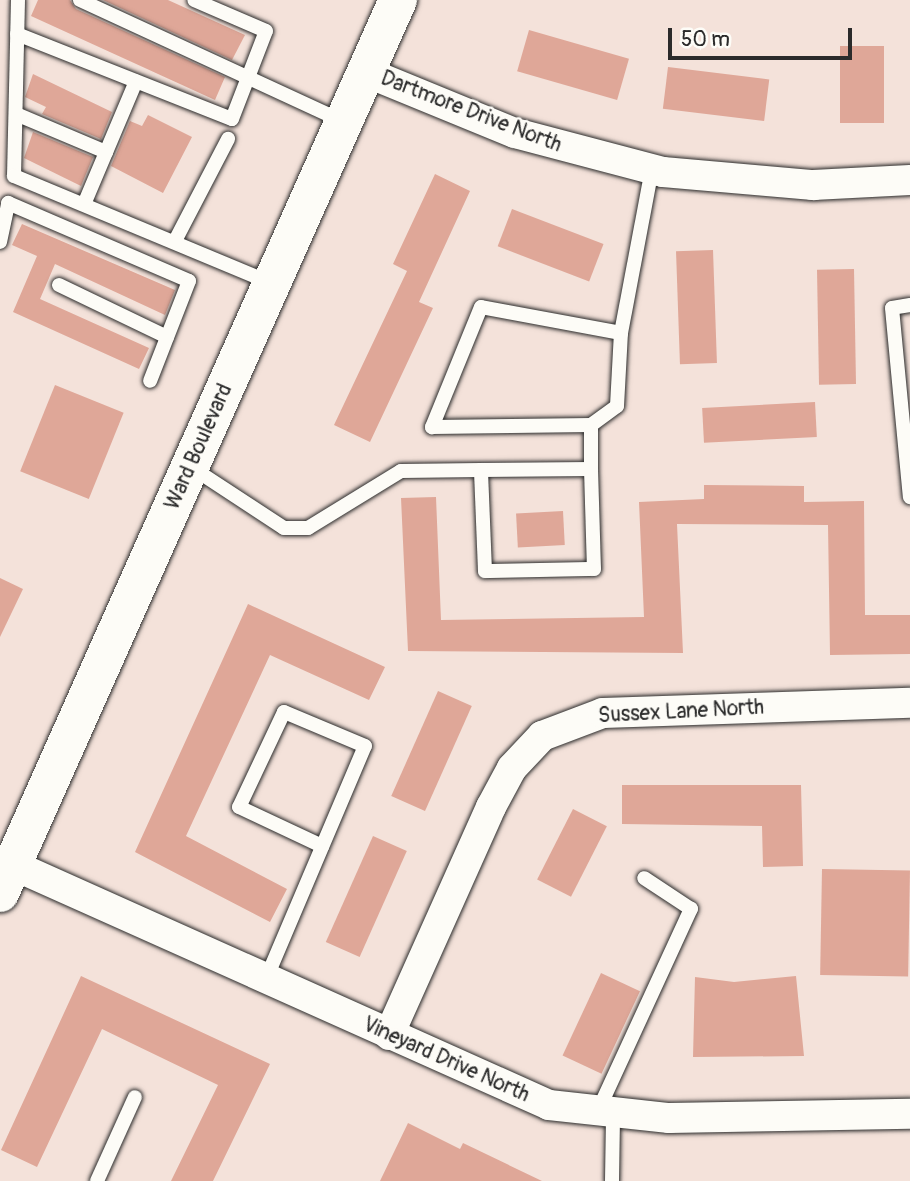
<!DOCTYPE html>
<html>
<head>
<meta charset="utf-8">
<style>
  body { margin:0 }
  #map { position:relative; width:910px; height:1181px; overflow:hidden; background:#f4e2da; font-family:Pangolin,sans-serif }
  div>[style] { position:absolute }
  .building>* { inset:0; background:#dfa798; transform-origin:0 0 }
  .roads { filter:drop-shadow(0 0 2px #2b2b2b) drop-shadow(0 0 2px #2b2b2b) }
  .lane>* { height:14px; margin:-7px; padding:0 7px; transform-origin:7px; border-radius:7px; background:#fdfcf7 }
  .street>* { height:30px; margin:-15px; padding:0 15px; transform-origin:15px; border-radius:15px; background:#fdfcf7 }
  .secondary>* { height:38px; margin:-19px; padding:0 19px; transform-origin:19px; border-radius:19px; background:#fdfcf7 }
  span { translate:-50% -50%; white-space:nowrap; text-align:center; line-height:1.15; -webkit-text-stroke:5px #fdfcf7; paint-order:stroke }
  .street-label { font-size:21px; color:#2b2b2b }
  .scale { position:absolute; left:668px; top:28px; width:184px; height:32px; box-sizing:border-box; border:4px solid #2b2b2b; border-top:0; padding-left:9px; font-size:21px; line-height:24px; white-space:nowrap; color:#2b2b2b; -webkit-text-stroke:5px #fdfcf7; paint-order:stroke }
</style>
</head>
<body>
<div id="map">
  <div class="building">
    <div style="clip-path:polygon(38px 0,70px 0,76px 9px,225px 77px,215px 100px,31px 16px)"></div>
    <div style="clip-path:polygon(103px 0,168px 0,245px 35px,232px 60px)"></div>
    <div style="left:529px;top:30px;width:104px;height:43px;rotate:16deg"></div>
    <div style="left:840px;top:46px;width:44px;height:77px"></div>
    <div style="left:668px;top:67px;width:102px;height:42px;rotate:7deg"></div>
    <div style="clip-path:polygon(33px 74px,112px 112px,101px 139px,42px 114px,46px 107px,25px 97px)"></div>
    <div style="clip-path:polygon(148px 115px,192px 137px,163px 193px,111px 166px,130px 121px,142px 126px)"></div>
    <div style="clip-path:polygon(33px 132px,93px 157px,81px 186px,24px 158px)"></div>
    <div style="clip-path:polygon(435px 174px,470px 191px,419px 302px,433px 308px,370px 442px,334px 425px,407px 271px,393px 264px)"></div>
    <div style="left:512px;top:209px;width:98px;height:40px;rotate:21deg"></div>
    <div style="clip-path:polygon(22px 224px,175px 290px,165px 315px,55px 264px,40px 299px,149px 348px,139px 369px,13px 312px,37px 256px,12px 245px)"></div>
    <div style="left:713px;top:250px;width:113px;height:37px;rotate:88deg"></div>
    <div style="left:854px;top:269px;width:115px;height:37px;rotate:89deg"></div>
    <div style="left:55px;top:385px;width:74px;height:93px;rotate:22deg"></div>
    <div style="left:815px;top:402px;width:35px;height:113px;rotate:87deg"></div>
    <div style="clip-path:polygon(704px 485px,804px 486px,804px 502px,864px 501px,865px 615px,910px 615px,910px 654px,830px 655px,828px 525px,677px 524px,683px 653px,408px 651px,401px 498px,436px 497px,441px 620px,644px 617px,639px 502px,704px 499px)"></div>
    <div style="left:563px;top:511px;width:34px;height:47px;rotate:87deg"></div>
    <div style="clip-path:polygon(0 578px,23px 589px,0 637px)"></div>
    <div style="clip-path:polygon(248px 604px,385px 667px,369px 700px,270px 655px,186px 836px,287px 889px,270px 922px,135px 852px)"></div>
    <div style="left:438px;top:691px;width:37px;height:115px;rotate:24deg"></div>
    <div style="clip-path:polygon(622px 785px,801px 785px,803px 866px,763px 867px,762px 826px,622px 824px)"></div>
    <div style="left:573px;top:809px;width:38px;height:79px;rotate:27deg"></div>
    <div style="left:373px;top:836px;width:37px;height:116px;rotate:24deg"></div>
    <div style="left:822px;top:869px;width:88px;height:106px;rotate:1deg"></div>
    <div style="left:601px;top:973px;width:43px;height:91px;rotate:25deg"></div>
    <div style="clip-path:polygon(81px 976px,270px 1064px,213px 1181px,171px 1181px,218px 1085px,102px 1029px,37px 1167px,1px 1150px)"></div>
    <div style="clip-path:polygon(796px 976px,804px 1056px,693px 1057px,695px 977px,734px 982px)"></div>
    <div style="clip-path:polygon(408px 1123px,460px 1149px,463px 1143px,542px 1181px,380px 1181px)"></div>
  </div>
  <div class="roads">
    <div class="lane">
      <div style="left:18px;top:0;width:176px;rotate:91.3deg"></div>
      <div style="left:14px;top:176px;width:278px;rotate:22.6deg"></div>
      <div style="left:80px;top:0;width:289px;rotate:24.8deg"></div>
      <div style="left:17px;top:34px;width:231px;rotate:21.6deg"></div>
      <div style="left:232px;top:119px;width:94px;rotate:-68.9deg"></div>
      <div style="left:266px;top:31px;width:78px;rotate:-156.7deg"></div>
      <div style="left:16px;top:114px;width:98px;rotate:22.9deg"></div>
      <div style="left:85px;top:202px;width:131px;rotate:-67.1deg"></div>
      <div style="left:176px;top:239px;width:113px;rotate:-62.5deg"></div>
      <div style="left:0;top:242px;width:40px;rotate:-78deg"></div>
      <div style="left:8px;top:203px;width:197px;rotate:23.3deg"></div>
      <div style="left:189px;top:281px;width:107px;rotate:111.3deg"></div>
      <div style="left:59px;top:285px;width:120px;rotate:25.7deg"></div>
      <div style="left:910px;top:305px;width:18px;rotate:171deg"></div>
      <div style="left:892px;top:308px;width:190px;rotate:84.6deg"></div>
      <div style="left:621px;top:333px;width:167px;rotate:-79.3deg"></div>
      <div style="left:591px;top:425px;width:32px;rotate:-36deg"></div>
      <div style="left:617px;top:406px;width:73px;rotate:-86.9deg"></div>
      <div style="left:621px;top:333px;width:142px;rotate:-169.5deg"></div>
      <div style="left:481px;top:307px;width:130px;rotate:112.2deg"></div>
      <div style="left:432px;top:427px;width:159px;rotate:-0.7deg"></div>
      <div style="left:591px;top:425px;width:44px;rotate:90deg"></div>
      <div style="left:191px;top:467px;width:111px;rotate:33.3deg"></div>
      <div style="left:284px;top:528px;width:24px"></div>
      <div style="left:308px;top:528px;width:109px;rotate:-31.5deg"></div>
      <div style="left:401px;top:471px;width:80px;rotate:-0.7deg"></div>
      <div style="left:481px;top:470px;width:110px;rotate:-0.5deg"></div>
      <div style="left:591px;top:469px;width:100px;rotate:88.3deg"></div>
      <div style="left:594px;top:569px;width:109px;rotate:178.9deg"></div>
      <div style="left:485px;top:571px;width:101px;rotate:-92.3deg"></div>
      <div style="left:266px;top:979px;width:253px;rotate:-67deg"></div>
      <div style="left:365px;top:746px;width:88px;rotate:-157.2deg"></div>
      <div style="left:284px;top:712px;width:105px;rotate:115.3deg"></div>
      <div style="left:239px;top:807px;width:92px;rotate:25.2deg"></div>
      <div style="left:597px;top:1113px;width:225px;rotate:-65.3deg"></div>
      <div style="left:691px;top:909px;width:56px;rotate:-146.6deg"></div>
      <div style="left:97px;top:1181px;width:92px;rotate:-65.7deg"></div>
      <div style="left:612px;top:1181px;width:65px;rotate:-89.1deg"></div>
    </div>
    <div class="street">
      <div style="left:366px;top:72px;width:161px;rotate:22.3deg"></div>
      <div style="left:515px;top:133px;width:153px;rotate:14.8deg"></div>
      <div style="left:663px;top:172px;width:151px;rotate:5deg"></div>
      <div style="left:813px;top:185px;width:97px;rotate:-3deg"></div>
      <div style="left:13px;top:865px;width:587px;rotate:24.12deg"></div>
      <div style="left:549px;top:1105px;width:121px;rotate:6.2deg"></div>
      <div style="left:669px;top:1118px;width:241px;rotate:-1deg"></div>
      <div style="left:389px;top:1035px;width:250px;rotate:-65.9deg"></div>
      <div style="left:491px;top:807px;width:44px;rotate:-61.7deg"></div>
      <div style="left:512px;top:768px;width:44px;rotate:-46.8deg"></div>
      <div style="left:542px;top:736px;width:65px;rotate:-20.7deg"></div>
      <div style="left:603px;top:713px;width:307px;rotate:-1.9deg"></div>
    </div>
    <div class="secondary">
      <div style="left:0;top:893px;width:978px;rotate:-65.98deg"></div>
    </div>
  </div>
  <div class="street-label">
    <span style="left:471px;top:112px;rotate:21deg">Dartmore Drive North</span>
    <span style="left:199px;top:447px;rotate:-66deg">Ward Boulevard</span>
    <span style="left:681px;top:712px;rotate:-3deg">Sussex Lane North</span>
    <span style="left:446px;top:1060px;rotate:24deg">Vineyard Drive North</span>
  </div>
  <div class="scale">50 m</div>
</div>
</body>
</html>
